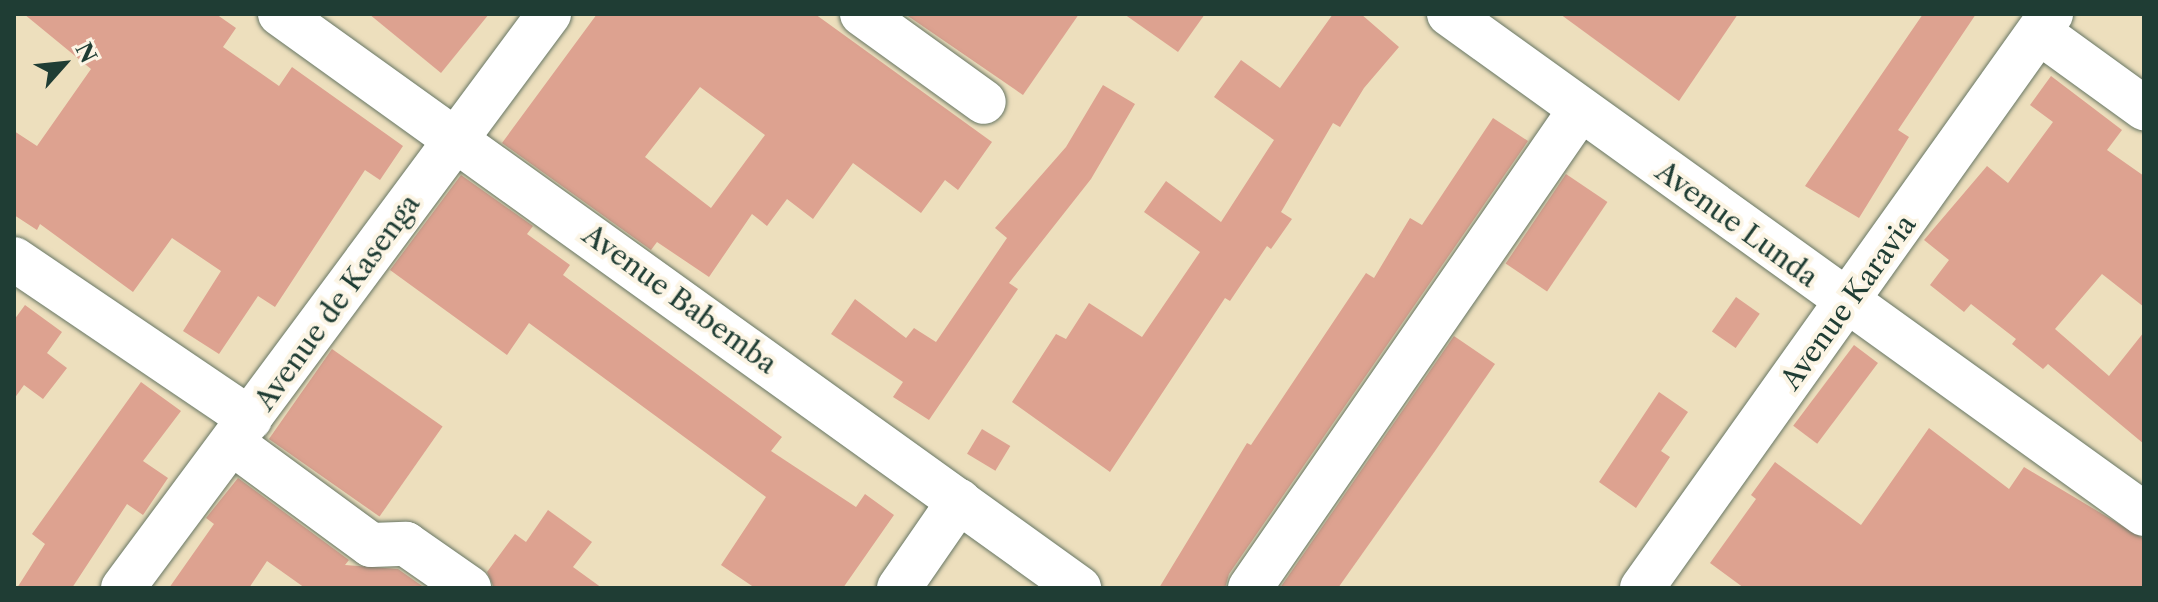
<!DOCTYPE html>
<html>
<head>
<meta charset="utf-8">
<style>
  body { margin:0 }
  #map { position:relative; width:2158px; height:602px; overflow:hidden; background:#eddfbd; font-family:"Libre Caslon Text",serif }
  div>[style] { position:absolute }
  .building>* { inset:0; background:#dda290; transform-origin:0 0 }
  .roads { filter:drop-shadow(0 0 2px #677664) drop-shadow(0 0 2px #677664) }
  .minor>* { height:44px; margin:-22px; padding:0 22px; transform-origin:22px; border-radius:22px; background:#fff }
  span { translate:-50% -50%; white-space:nowrap; text-align:center; line-height:1.15; -webkit-text-stroke:8px #fcf5e5; paint-order:stroke }
  .street-label { font-size:28px; color:#1f3d34 }
  .frame { position:absolute; inset:0; border:16px solid #1f3d34; pointer-events:none }
  .north { position:absolute; left:24px; top:24px; width:80px; height:80px; -webkit-text-stroke:6px #fcf5e5; paint-order:stroke; rotate:63deg; font-size:22px; font-weight:700; line-height:32px; text-align:center; color:#1f3d34 }
  .north::after { content:''; display:block; margin:auto; width:28px; height:36px; background:#1f3d34; clip-path:polygon(50% 0,100% 100%,50% 72%,0 100%) }
</style>
</head>
<body>
<div id="map">
  <div class="building">
    <div style="clip-path:polygon(24px 14px,216px 14px,236px 28px,223px 47px,279px 86px,292px 67px,403px 146px,380px 180px,365px 170px,275px 307px,258px 296px,219px 354px,183px 331px,221px 271px,172px 238px,133px 292px,40px 224px,37px 230px,14px 215px,14px 131px,37px 146px,91px 69px)"></div>
    <div style="clip-path:polygon(369px 14px,489px 14px,441px 73px)"></div>
    <div style="clip-path:polygon(evenodd,597px 14px,815px 14px,992px 142px,958px 190px,945px 180px,921px 213px,853px 163px,813px 219px,787px 199px,767px 226px,752px 214px,709px 277px,657px 242px,651px 250px,502px 143px,597px 14px,700px 87px,765px 135px,711px 208px,645px 157px,700px 87px)"></div>
    <div style="clip-path:polygon(905px 14px,1079px 14px,1023px 95px)"></div>
    <div style="clip-path:polygon(1124px 14px,1205px 14px,1178px 52px)"></div>
    <div style="clip-path:polygon(1333px 14px,1361px 14px,1399px 47px,1364px 88px,1340px 127px,1333px 123px,1281px 212px,1292px 219px,1271px 249px,1267px 246px,1230px 301px,1225px 298px,1110px 472px,1012px 402px,1056px 334px,1066px 339px,1089px 303px,1142px 337px,1200px 252px,1144px 212px,1166px 181px,1221px 222px,1274px 140px,1214px 97px,1241px 60px,1280px 88px)"></div>
    <div style="clip-path:polygon(1560px 14px,1738px 14px,1679px 101px)"></div>
    <div style="clip-path:polygon(1923px 14px,1976px 14px,1898px 130px,1909px 137px,1859px 218px,1805px 186px)"></div>
    <div style="clip-path:polygon(2051px 76px,2122px 130px,2107px 150px,2144px 176px,2144px 307px,2102px 274px,2055px 329px,2109px 376px,2144px 332px,2144px 444px,2048px 364px,2043px 369px,2012px 344px,2016px 339px,1971px 304px,1964px 312px,1930px 285px,1949px 260px,1924px 240px,1987px 166px,2008px 183px,2053px 122px,2030px 105px)"></div>
    <div style="clip-path:polygon(1103px 85px,1135px 104px,1091px 179px,1009px 283px,1018px 289px,929px 420px,893px 397px,903px 382px,831px 334px,855px 299px,906px 338px,914px 328px,936px 342px,1007px 238px,995px 228px,1066px 147px)"></div>
    <div style="clip-path:polygon(1493px 118px,1528px 141px,1229px 574px,1225px 588px,1159px 588px,1247px 443px,1251px 445px,1366px 273px,1374px 278px,1410px 218px,1422px 225px)"></div>
    <div style="left:1566px;top:174px;width:50px;height:108px;rotate:34deg"></div>
    <div style="clip-path:polygon(461px 175px,533px 226px,527px 234px,570px 265px,563px 275px,782px 437px,771px 451px,856px 507px,865px 494px,894px 515px,843px 588px,755px 588px,721px 565px,766px 497px,529px 323px,507px 355px,390px 270px)"></div>
    <div style="left:1736px;top:297px;width:29px;height:42px;rotate:35deg"></div>
    <div style="clip-path:polygon(25px 305px,62px 332px,47px 353px,67px 368px,43px 399px,24px 385px,14px 399px,14px 320px)"></div>
    <div style="clip-path:polygon(1454px 336px,1495px 364px,1435px 451px,1338px 588px,1280px 588px)"></div>
    <div style="left:1854px;top:345px;width:30px;height:101px;rotate:37deg"></div>
    <div style="left:332px;top:349px;width:135px;height:110px;rotate:35deg"></div>
    <div style="clip-path:polygon(141px 382px,181px 411px,143px 461px,168px 478px,143px 515px,127px 504px,72px 588px,17px 588px,45px 544px,32px 534px)"></div>
    <div style="clip-path:polygon(1659px 392px,1688px 412px,1661px 451px,1670px 457px,1636px 508px,1599px 482px)"></div>
    <div style="clip-path:polygon(1929px 428px,2009px 489px,2024px 467px,2144px 539px,2144px 588px,1744px 588px,1710px 563px,1756px 499px,1751px 495px,1775px 462px,1861px 525px)"></div>
    <div style="left:982px;top:429px;width:33px;height:29px;rotate:31deg"></div>
    <div style="clip-path:polygon(238px 478px,349px 560px,345px 565px,398px 569px,425px 588px,305px 588px,267px 561px,249px 588px,169px 588px,214px 524px,206px 518px)"></div>
    <div style="clip-path:polygon(548px 510px,592px 542px,573px 567px,602px 588px,494px 588px,487px 572px,515px 534px,526px 542px)"></div>
  </div>
  <div class="roads">
    <div class="minor">
      <div style="left:280px;top:14px;width:984px;rotate:35.69deg"></div>
      <div style="left:862px;top:14px;width:150px;rotate:35.8deg"></div>
      <div style="left:1449px;top:14px;width:856px;rotate:35.73deg"></div>
      <div style="left:2039px;top:32px;width:130px;rotate:35.9deg"></div>
      <div style="left:14px;top:259px;width:285px;rotate:34.1deg"></div>
      <div style="left:232px;top:443px;width:172px;rotate:36.3deg"></div>
      <div style="left:371px;top:545px;width:35px;rotate:-2deg"></div>
      <div style="left:406px;top:544px;width:77px;rotate:34.9deg"></div>
      <div style="left:123px;top:588px;width:715px;rotate:-53.42deg"></div>
      <div style="left:899px;top:588px;width:106px;rotate:-55.4deg"></div>
      <div style="left:1250px;top:588px;width:581px;rotate:-55.38deg"></div>
      <div style="left:1642px;top:588px;width:705px;rotate:-54.53deg"></div>
    </div>
  </div>
  <div class="street-label">
    <span style="left:1737px;top:224px;rotate:36deg">Avenue Lunda</span>
    <span style="left:680px;top:299px;rotate:36deg">Avenue Babemba</span>
    <span style="left:337px;top:302px;rotate:-54deg">Avenue de Kasenga</span>
    <span style="left:1848px;top:302px;rotate:-54deg">Avenue Karavia</span>
  </div>
  <div class="frame"></div>
  <div class="north">N</div>
</div>
</body>
</html>
